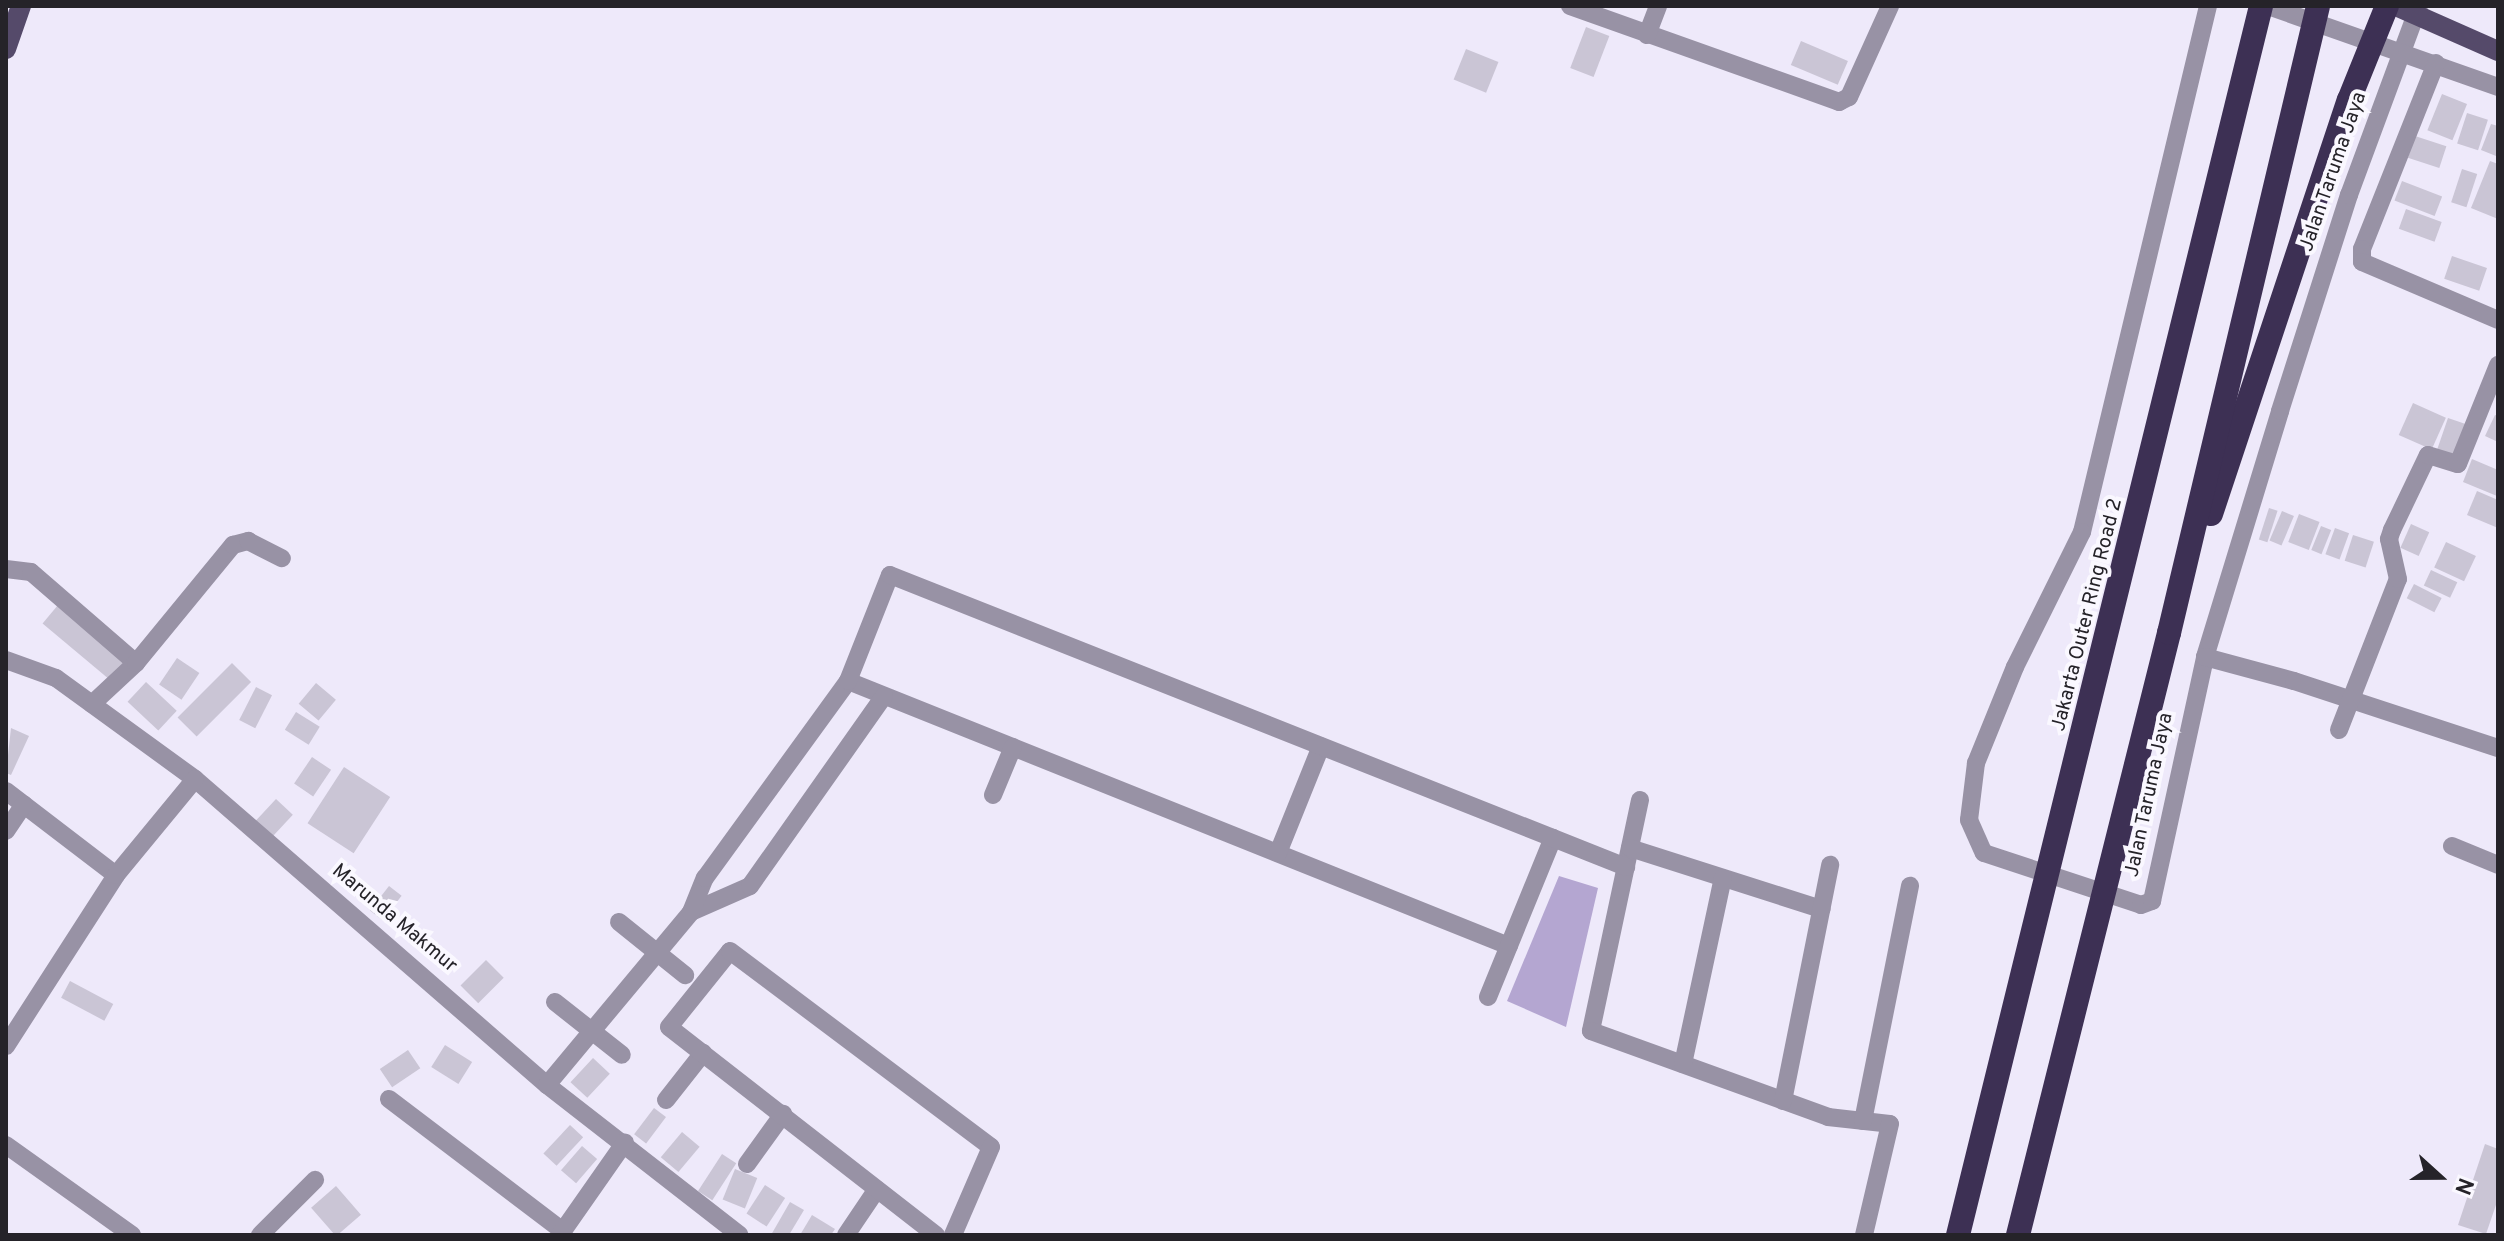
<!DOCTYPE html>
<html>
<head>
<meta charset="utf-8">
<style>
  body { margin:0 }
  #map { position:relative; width:2504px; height:1241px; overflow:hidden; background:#eee9fa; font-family:Overpass,sans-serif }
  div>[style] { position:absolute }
  .water>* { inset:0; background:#b4a6d1 }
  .building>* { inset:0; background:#cac5d5; transform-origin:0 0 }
  .street>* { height:18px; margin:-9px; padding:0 9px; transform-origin:9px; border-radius:9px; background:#9892a5 }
  .primary>* { height:20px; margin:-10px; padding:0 10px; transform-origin:10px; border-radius:10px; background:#554a6a }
  .primary-bridge>* { height:20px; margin:-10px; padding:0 10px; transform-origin:10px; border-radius:10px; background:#554a6a }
  .highway-bridge>* { height:24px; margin:-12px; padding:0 12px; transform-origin:12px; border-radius:12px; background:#3d3054 }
  span { translate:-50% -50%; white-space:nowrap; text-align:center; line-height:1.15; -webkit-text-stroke:8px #faf8ff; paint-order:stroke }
  .street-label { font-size:20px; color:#252329 }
  .frame { position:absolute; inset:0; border:8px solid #252329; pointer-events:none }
  .north { position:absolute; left:2400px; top:1137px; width:80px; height:80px; -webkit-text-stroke:6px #faf8ff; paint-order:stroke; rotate:111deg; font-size:22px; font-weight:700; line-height:32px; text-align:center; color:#252329 }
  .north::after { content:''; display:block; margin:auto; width:28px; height:36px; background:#252329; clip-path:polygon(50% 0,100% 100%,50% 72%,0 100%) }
</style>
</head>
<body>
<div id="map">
  <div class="water">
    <div style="clip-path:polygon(1559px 876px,1598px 888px,1566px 1027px,1507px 1001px)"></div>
  </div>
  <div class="building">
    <div style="left:1586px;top:27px;width:25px;height:44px;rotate:21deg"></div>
    <div style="left:1801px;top:41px;width:51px;height:26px;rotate:23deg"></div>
    <div style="left:1466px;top:49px;width:35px;height:33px;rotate:22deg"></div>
    <div style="left:2442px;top:94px;width:27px;height:39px;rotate:22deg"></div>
    <div style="left:2467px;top:113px;width:22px;height:32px;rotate:18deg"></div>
    <div style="clip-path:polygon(2491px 124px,2498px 126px,2496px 156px,2481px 150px)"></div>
    <div style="left:2415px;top:136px;width:33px;height:23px;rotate:18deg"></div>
    <div style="clip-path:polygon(2490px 161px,2498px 164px,2498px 219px,2471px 208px)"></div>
    <div style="left:2462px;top:169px;width:16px;height:35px;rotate:18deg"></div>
    <div style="left:2402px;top:181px;width:43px;height:21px;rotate:21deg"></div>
    <div style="left:2406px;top:209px;width:38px;height:21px;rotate:20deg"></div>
    <div style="left:2452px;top:256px;width:37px;height:24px;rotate:19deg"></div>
    <div style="left:2413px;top:403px;width:36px;height:35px;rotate:24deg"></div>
    <div style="clip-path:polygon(2495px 415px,2498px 416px,2498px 442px,2485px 436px)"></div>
    <div style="left:2448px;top:418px;width:24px;height:37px;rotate:19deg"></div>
    <div style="clip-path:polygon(2472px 459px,2498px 470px,2497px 496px,2463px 482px)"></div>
    <div style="clip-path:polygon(2477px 491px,2498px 500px,2498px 528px,2467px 515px)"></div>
    <div style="left:2269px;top:508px;width:9px;height:33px;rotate:18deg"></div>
    <div style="left:2282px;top:511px;width:13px;height:32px;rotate:23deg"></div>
    <div style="left:2299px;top:514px;width:22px;height:30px;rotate:21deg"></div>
    <div style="left:2411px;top:524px;width:20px;height:26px;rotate:24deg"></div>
    <div style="left:2321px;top:526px;width:11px;height:26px;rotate:22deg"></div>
    <div style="left:2335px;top:528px;width:15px;height:28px;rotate:20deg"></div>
    <div style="left:2353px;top:535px;width:22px;height:27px;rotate:18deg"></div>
    <div style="left:2446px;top:542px;width:33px;height:28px;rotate:25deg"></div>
    <div style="left:2431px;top:570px;width:29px;height:17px;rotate:25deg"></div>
    <div style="left:2414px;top:584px;width:31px;height:16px;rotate:27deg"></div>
    <div style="left:58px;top:605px;width:92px;height:24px;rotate:40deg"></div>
    <div style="left:177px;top:658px;width:27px;height:32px;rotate:34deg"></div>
    <div style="left:232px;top:663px;width:27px;height:77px;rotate:45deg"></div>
    <div style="left:146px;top:682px;width:42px;height:27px;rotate:43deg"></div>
    <div style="left:316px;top:683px;width:26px;height:27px;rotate:40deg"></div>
    <div style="left:256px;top:687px;width:18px;height:37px;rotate:27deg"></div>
    <div style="left:296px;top:712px;width:28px;height:21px;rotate:32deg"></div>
    <div style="clip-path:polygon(11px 728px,29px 736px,11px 775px,6px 773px)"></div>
    <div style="left:312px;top:757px;width:23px;height:32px;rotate:34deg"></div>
    <div style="left:344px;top:767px;width:55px;height:67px;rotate:33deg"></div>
    <div style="left:276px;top:799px;width:23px;height:30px;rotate:43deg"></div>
    <div style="left:389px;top:886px;width:16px;height:31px;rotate:38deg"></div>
    <div style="left:486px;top:960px;width:25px;height:36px;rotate:45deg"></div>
    <div style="left:70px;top:981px;width:49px;height:19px;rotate:28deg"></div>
    <div style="left:445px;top:1045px;width:32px;height:26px;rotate:32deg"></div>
    <div style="left:408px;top:1050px;width:22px;height:34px;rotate:56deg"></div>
    <div style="left:593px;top:1058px;width:23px;height:33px;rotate:43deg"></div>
    <div style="left:654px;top:1108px;width:15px;height:33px;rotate:37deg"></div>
    <div style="left:570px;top:1125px;width:18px;height:39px;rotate:43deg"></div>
    <div style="left:682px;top:1132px;width:23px;height:33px;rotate:40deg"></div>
    <div style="clip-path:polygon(2485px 1144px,2498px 1149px,2498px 1199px,2486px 1234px,2458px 1225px)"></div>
    <div style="left:582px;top:1146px;width:20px;height:32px;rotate:41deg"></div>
    <div style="left:722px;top:1154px;width:17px;height:44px;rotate:33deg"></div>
    <div style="left:735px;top:1169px;width:24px;height:33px;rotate:22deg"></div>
    <div style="left:765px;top:1185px;width:24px;height:34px;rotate:33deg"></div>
    <div style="left:336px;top:1186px;width:38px;height:33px;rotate:49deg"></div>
    <div style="clip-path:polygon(790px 1202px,804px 1210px,789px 1235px,771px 1235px)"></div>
    <div style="clip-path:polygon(812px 1215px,835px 1229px,831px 1235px,800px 1235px)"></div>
  </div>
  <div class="street">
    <div style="left:1570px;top:6px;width:286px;rotate:19.6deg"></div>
    <div style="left:1839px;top:102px;width:11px;rotate:-27deg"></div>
    <div style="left:1849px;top:97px;width:100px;rotate:-65.7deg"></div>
    <div style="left:2208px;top:6px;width:541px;rotate:103.47deg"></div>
    <div style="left:2082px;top:532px;width:151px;rotate:116.4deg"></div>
    <div style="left:2015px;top:667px;width:104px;rotate:112.1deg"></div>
    <div style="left:1976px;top:763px;width:57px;rotate:97deg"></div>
    <div style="left:1969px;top:820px;width:36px;rotate:66deg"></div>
    <div style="left:1984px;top:853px;width:165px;rotate:18.3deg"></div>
    <div style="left:2141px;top:905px;width:12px;rotate:-20deg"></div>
    <div style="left:2152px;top:901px;width:250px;rotate:-77.7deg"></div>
    <div style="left:2205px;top:657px;width:257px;rotate:-73deg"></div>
    <div style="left:2280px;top:411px;width:227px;rotate:-72.3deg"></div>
    <div style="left:2349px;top:195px;width:202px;rotate:-69.7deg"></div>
    <div style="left:2268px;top:6px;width:244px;rotate:19.4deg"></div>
    <div style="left:1647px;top:35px;width:31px;rotate:-69deg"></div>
    <div style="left:2436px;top:63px;width:200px;rotate:111.7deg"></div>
    <div style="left:2362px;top:249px;width:13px;rotate:90deg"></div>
    <div style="left:2362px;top:262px;width:148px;rotate:23.1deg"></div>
    <div style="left:6px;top:569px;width:25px;rotate:7deg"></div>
    <div style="left:31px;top:572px;width:139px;rotate:40.9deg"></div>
    <div style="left:2205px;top:657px;width:92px;rotate:15.1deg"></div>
    <div style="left:2294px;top:681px;width:215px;rotate:18.2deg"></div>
    <div style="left:6px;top:660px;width:53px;rotate:19.8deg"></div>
    <div style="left:56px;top:678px;width:172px;rotate:36deg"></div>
    <div style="left:195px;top:779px;width:466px;rotate:41deg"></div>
    <div style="left:547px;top:1085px;width:244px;rotate:37.9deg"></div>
    <div style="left:848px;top:681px;width:712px;rotate:21.85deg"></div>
    <div style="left:92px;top:704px;width:60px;rotate:-43deg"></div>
    <div style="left:136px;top:663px;width:153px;rotate:-50.6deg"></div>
    <div style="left:233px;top:545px;width:16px;rotate:-15deg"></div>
    <div style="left:248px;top:541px;width:38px;rotate:27deg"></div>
    <div style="left:2339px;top:730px;width:162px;rotate:-68.7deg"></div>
    <div style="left:2398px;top:579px;width:41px;rotate:-102.7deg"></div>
    <div style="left:2389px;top:539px;width:9px;rotate:-72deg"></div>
    <div style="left:2392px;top:530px;width:83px;rotate:-64.4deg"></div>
    <div style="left:2428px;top:455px;width:31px;rotate:17deg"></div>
    <div style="left:2458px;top:464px;width:107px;rotate:-68deg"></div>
    <div style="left:6px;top:791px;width:138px;rotate:37.4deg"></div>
    <div style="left:993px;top:795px;width:52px;rotate:-67.4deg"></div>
    <div style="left:1640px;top:800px;width:236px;rotate:102deg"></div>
    <div style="left:1591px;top:1031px;width:252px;rotate:19.9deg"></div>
    <div style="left:1828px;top:1117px;width:62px;rotate:6.4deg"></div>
    <div style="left:1890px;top:1124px;width:114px;rotate:103.2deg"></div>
    <div style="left:6px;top:831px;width:32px;rotate:-56deg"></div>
    <div style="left:2452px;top:846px;width:50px;rotate:22.4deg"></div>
    <div style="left:1630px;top:848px;width:201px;rotate:17.7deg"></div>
    <div style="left:1278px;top:853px;width:115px;rotate:-68.1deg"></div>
    <div style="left:691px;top:912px;width:64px;rotate:-23.8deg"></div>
    <div style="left:750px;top:886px;width:232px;rotate:-54.8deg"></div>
    <div style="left:619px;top:922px;width:85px;rotate:38.8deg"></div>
    <div style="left:1488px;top:997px;width:172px;rotate:-67.8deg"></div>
    <div style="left:555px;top:1002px;width:85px;rotate:38.3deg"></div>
    <div style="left:6px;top:1046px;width:203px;rotate:-57.2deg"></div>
    <div style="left:116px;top:875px;width:124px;rotate:-50.5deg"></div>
    <div style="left:1683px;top:1064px;width:190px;rotate:-77.9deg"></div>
    <div style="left:547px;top:1085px;width:225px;rotate:-50.2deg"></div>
    <div style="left:691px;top:912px;width:37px;rotate:-68deg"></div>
    <div style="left:705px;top:878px;width:243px;rotate:-54deg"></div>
    <div style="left:848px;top:681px;width:114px;rotate:-68.4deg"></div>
    <div style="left:890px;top:575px;width:792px;rotate:21.64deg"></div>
    <div style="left:389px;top:1099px;width:218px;rotate:37.2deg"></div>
    <div style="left:666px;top:1100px;width:60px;rotate:-51.8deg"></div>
    <div style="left:1783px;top:1101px;width:241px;rotate:-78.7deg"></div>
    <div style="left:1863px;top:1121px;width:240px;rotate:-78.7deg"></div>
    <div style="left:6px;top:1145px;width:155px;rotate:35.5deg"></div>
    <div style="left:747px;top:1164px;width:62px;rotate:-54.2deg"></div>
    <div style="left:260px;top:1235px;width:78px;rotate:-45deg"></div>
    <div style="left:560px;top:1235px;width:113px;rotate:-55deg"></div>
    <div style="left:846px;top:1235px;width:55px;rotate:-56deg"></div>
    <div style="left:936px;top:1235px;width:338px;rotate:-142.1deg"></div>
    <div style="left:669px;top:1027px;width:97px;rotate:-51.2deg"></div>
    <div style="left:730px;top:951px;width:326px;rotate:36.9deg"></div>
    <div style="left:991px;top:1147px;width:96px;rotate:113.4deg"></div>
  </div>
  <div class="primary">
    <div style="left:6px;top:49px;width:46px;rotate:-70.8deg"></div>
  </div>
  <div class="primary-bridge">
    <div style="left:2396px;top:6px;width:111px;rotate:23.8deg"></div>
  </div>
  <div class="highway-bridge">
    <div style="left:2211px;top:514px;width:436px;rotate:-71.6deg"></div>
    <div style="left:2349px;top:100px;width:101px;rotate:-68deg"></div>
    <div style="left:1958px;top:1235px;width:1266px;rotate:-76.15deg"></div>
    <div style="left:2018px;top:1235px;width:621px;rotate:-75.92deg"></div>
    <div style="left:2169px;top:633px;width:644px;rotate:-76.63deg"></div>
  </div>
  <div class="street-label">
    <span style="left:2334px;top:172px;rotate:-71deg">Jalan Taruma Jaya</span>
    <span style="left:2088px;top:615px;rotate:-76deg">Jakarta Outer Ring Road 2</span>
    <span style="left:2150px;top:795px;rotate:-78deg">Jalan Taruma Jaya</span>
    <span style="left:394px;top:919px;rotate:40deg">Marunda Makmur</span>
  </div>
  <div class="frame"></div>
  <div class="north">N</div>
</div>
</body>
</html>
